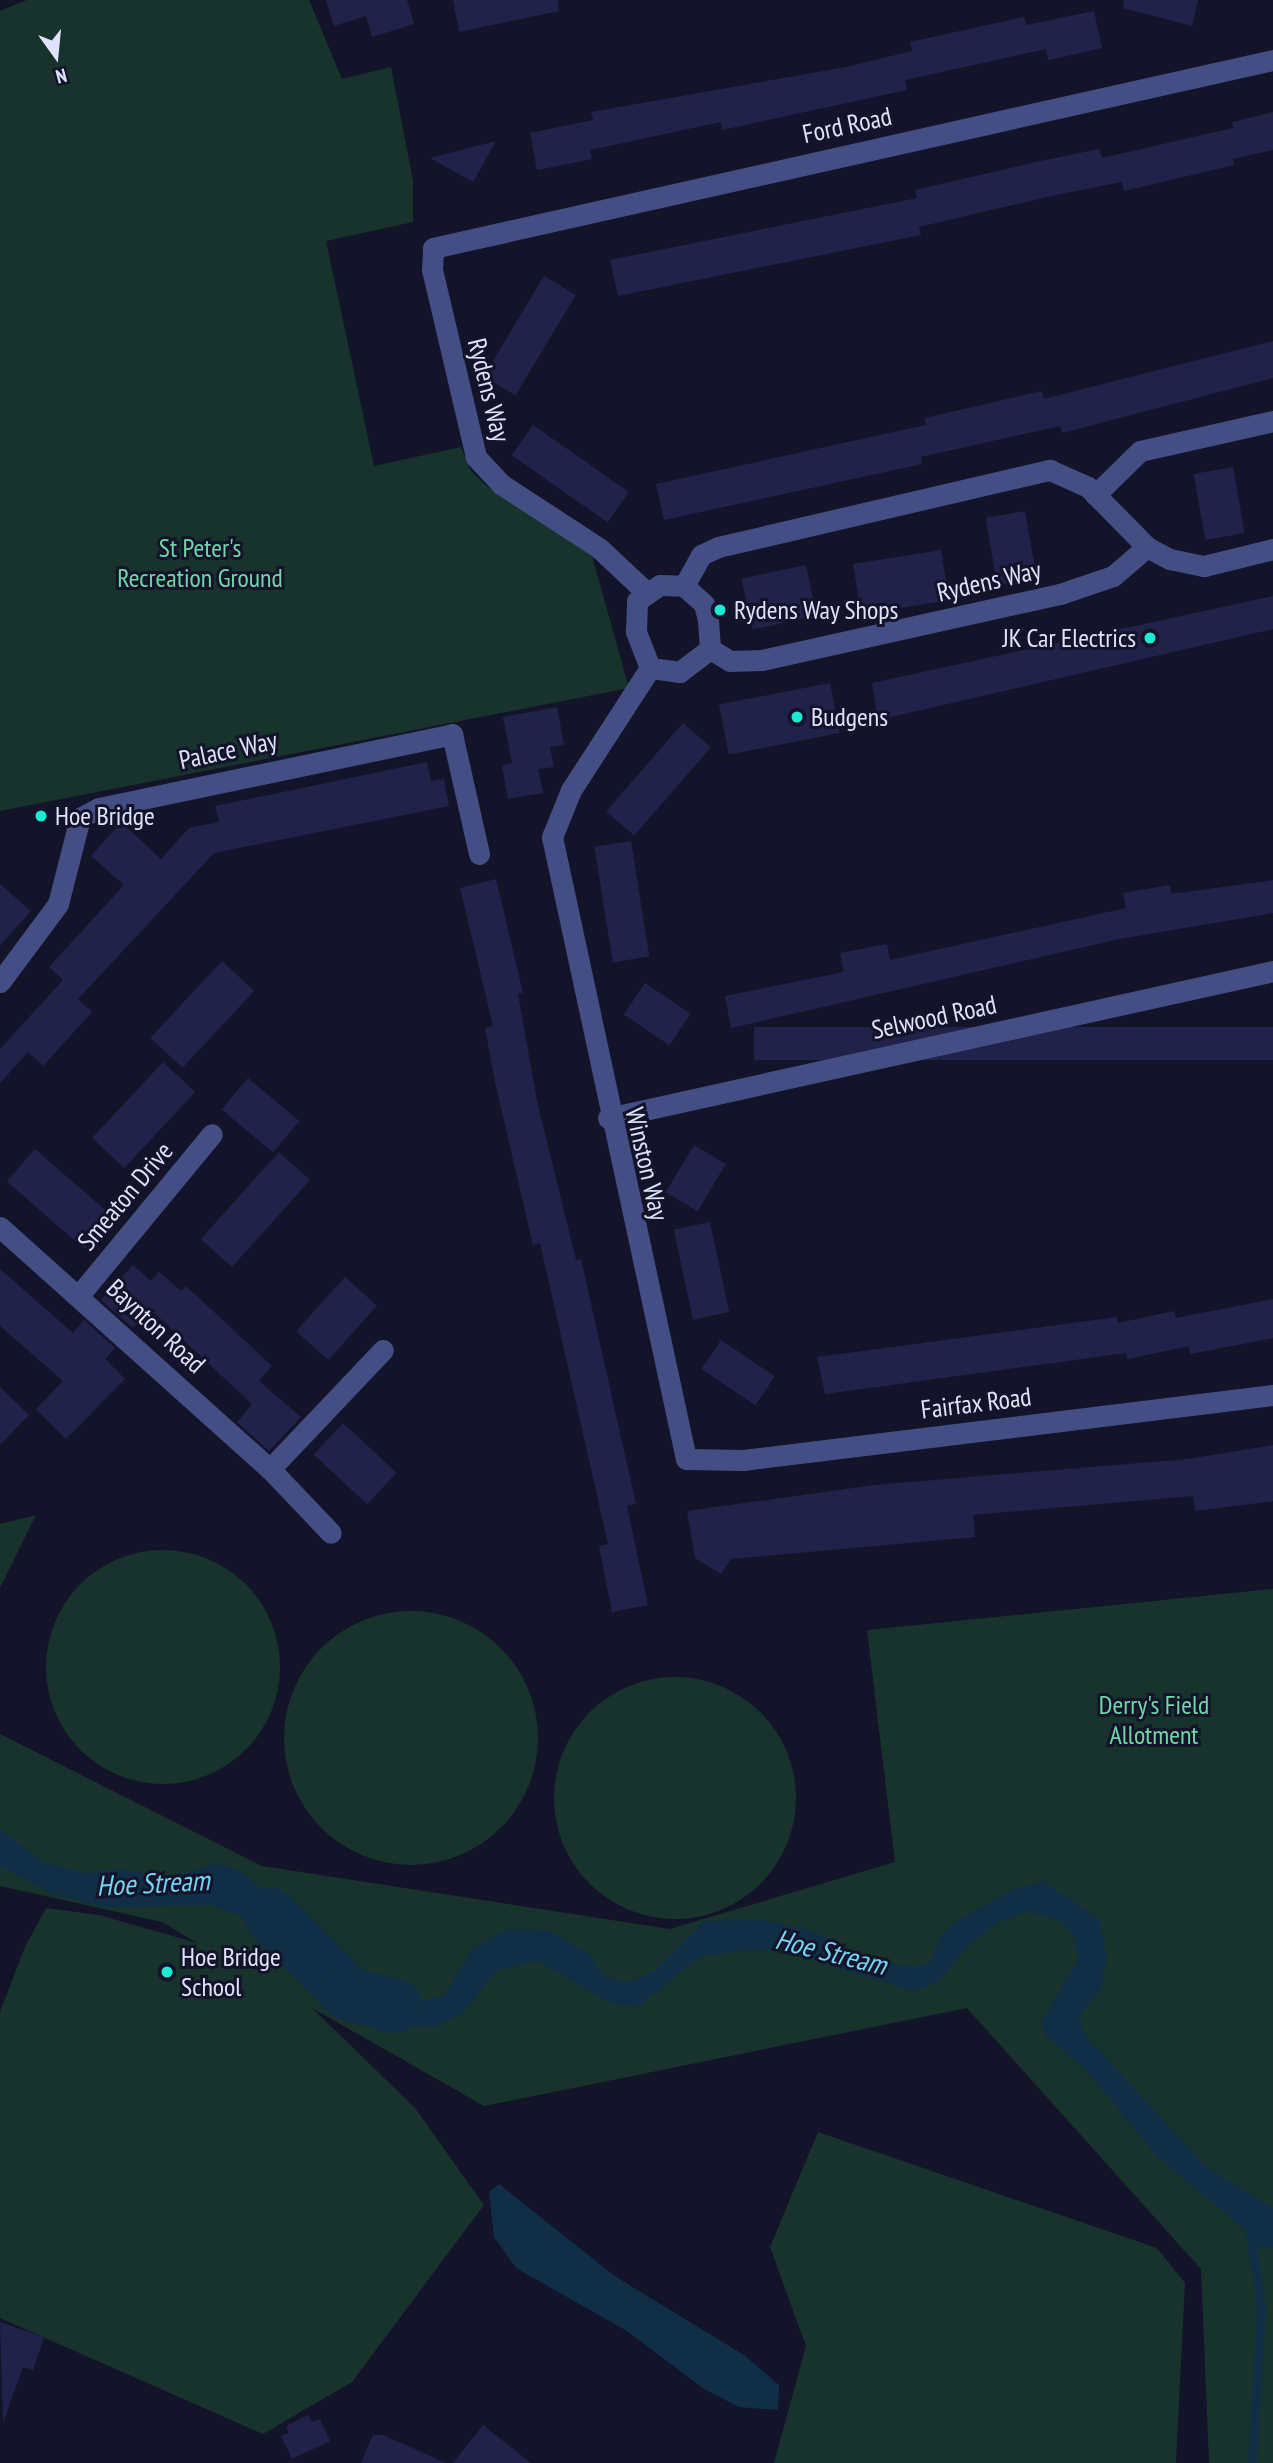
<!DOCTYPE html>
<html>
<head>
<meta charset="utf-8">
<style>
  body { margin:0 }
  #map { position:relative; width:1273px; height:2463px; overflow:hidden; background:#13142a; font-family:"PT Sans Narrow",sans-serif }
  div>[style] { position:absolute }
  .green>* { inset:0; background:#17332c }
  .round { border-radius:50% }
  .water>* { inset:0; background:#102f46 }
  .stream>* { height:9px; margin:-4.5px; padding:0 4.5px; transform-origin:4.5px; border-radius:4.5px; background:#102f46 }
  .river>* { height:54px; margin:-27px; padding:0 27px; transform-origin:27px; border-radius:27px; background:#102f46 }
  .building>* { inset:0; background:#212249; transform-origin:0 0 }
  .minor>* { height:21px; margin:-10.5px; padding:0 10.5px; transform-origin:10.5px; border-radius:10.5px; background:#434e84 }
  .dots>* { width:19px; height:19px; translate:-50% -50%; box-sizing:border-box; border:4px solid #13142a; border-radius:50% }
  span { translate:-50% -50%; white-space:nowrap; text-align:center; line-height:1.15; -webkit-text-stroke:6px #13142a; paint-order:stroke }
  .street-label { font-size:26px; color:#dfe2fc }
  .park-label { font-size:26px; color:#70d7a7 }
  .poi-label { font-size:26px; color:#dfe2fc }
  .left { translate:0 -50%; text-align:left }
  .right { translate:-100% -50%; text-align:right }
  .water-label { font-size:28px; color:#76d4f3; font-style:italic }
  .north { position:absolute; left:21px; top:21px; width:70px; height:70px; -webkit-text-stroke:5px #13142a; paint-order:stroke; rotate:165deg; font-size:19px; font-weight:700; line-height:28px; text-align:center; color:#dfe2fc }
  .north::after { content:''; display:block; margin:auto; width:24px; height:32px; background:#dfe2fc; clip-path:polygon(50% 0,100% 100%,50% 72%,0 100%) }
</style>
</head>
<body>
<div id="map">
  <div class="green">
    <div style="clip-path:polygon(27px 0,309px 0,342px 79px,391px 67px,413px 181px,413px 222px,326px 241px,374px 466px,461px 447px,471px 471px,488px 487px,592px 556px,629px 688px,0 811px,0 11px)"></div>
    <div style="clip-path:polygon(36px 1515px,0 1588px,0 1524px)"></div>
    <div class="round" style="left:46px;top:1550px;width:234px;height:234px"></div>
    <div style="clip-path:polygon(1273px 1589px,1273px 2463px,1209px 2463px,1201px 2269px,967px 2008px,484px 2106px,312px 2008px,415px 2108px,484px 2205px,352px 2382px,263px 2434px,0 2318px,0 2012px,25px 1947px,46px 1908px,99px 1915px,197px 1943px,162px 1922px,0 1886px,0 1734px,262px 1866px,670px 1929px,895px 1862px,867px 1630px)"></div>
    <div class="round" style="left:284px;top:1611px;width:254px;height:254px"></div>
    <div class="round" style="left:554px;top:1677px;width:242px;height:242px"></div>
    <div style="clip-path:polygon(818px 2132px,1157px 2248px,1185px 2283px,1176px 2463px,774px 2463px,806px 2346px,770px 2247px)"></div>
  </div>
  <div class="water">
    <div style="clip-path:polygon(0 1829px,44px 1863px,87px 1873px,118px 1869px,172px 1878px,216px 1863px,240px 1871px,337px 1950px,310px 1974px,301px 1959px,244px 1917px,210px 1905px,103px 1907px,53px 1894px,0 1866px)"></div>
    <div style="clip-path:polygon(1044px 1881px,1099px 1919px,1107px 1958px,1101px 1989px,1079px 2017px,1085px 2034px,1204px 2165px,1273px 2208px,1273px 2248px,1254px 2249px,1243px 2228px,1157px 2157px,1086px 2070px,1044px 2035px,1041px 2021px,1078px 1959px,1073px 1935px,1056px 1919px,1028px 1912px,1001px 1921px,970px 1944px,938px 1982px,913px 1991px,779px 1950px,736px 1951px,700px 1957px,639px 2006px,612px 2004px,538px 1961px,498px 1970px,462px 2013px,433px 2028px,385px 2025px,351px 2013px,319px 1986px,350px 1957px,381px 1992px,413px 2002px,444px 1996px,471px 1950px,505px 1929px,551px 1931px,590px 1955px,605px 1977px,628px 1982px,654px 1971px,704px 1921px,759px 1919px,810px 1930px,869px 1960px,915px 1967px,930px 1962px,940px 1936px,961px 1918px,1012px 1890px)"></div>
    <div style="clip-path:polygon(499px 2184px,616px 2277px,744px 2355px,779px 2385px,778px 2410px,739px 2407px,704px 2389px,627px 2331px,516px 2268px,494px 2237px,489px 2192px)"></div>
  </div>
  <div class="stream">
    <div style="left:1250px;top:2235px;width:73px;rotate:81.3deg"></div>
    <div style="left:1261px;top:2307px;width:156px;rotate:93.3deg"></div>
  </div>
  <div class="river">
    <div style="left:269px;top:1914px;width:113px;rotate:45deg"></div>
    <div style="left:349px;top:1994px;width:48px;rotate:14.6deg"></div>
  </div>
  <div class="building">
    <div style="clip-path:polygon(326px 0,407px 0,414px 24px,372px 37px,366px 16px,334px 26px)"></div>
    <div style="clip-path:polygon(453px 0,558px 0,559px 11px,459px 32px)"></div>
    <div style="clip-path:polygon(1124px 0,1198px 0,1192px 26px,1123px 8px)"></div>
    <div style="clip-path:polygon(1094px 11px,1102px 48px,1048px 60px,1046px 49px,905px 80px,907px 90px,722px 130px,721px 122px,590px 150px,592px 159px,537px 170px,530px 133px,593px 120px,591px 112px,846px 67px,912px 51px,910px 42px,1024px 17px,1026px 25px)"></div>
    <div style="clip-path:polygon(1273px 112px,1273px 150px,1233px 159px,1234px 165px,1124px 191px,1122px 182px,1051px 196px,919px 227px,921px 235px,618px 296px,610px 260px,917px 198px,915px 190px,1036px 162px,1099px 149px,1102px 158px,1233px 128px,1232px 122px)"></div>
    <div style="clip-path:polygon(496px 141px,473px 182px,430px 158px)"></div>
    <div style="left:544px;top:276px;width:37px;height:117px;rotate:31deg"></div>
    <div style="clip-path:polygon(1273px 341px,1273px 378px,1062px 433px,1060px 426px,921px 457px,922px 464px,664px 520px,656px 484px,926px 425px,925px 418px,1042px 391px,1044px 399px)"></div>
    <div style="left:533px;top:425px;width:117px;height:37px;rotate:35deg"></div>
    <div style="left:1233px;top:467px;width:67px;height:40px;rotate:80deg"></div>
    <div style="left:1025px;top:511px;width:68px;height:40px;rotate:80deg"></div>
    <div style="left:941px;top:550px;width:51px;height:89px;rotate:81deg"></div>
    <div style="left:806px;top:565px;width:52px;height:66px;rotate:78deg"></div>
    <div style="clip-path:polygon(1273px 596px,1273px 629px,878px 720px,872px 683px)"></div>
    <div style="left:830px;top:683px;width:51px;height:113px;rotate:79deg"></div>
    <div style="clip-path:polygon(557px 707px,564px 745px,550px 747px,554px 767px,538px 769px,543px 793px,508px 799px,502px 766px,512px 763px,503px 717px)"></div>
    <div style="left:683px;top:723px;width:37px;height:117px;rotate:41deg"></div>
    <div style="clip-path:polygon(427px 762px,431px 781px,444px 779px,449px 806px,214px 853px,78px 999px,92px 1012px,43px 1066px,28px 1052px,0 1083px,0 1049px,63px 980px,49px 967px,124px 885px,91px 856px,121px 822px,161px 859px,189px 828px,219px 822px,215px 806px)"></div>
    <div style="left:631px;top:841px;width:117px;height:37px;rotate:81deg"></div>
    <div style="clip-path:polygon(496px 879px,523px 993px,518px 994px,537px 1101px,576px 1260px,581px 1259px,636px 1504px,627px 1506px,648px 1605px,612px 1612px,599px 1546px,608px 1544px,540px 1243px,533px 1245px,495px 1082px,485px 1028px,493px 1026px,460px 888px)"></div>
    <div style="clip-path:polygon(1273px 880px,1273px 913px,1119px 939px,731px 1028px,725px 996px,844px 972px,840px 953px,887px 944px,890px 960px,1126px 908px,1123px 893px,1170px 885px,1171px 894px)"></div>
    <div style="clip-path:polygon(0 884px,31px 911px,0 946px)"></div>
    <div style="left:222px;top:961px;width:44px;height:105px;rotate:43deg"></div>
    <div style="left:645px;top:983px;width:55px;height:38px;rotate:34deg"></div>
    <div style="left:1273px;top:1027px;width:33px;height:519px;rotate:90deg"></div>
    <div style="left:163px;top:1062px;width:44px;height:104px;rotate:43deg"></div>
    <div style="left:248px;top:1078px;width:67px;height:41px;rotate:40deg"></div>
    <div style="left:694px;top:1145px;width:37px;height:55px;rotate:31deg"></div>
    <div style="left:35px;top:1149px;width:103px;height:43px;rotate:41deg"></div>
    <div style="left:279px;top:1152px;width:42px;height:117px;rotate:42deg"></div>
    <div style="left:710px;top:1222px;width:92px;height:37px;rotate:78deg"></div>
    <div style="clip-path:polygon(133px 1265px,151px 1281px,159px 1272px,181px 1291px,186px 1286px,272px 1366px,259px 1381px,301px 1417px,269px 1451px,237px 1422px,252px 1404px,150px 1309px,133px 1328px,101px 1300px)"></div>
    <div style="clip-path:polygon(0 1269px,73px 1333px,84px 1320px,115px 1348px,105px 1359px,125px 1379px,66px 1439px,36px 1409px,63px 1381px,0 1326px)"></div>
    <div style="left:345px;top:1277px;width:43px;height:73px;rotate:42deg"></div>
    <div style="clip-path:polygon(1273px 1299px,1273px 1338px,1190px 1354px,1189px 1346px,1128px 1359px,1126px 1353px,825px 1394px,817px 1357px,1117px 1317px,1118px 1323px,1174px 1311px,1176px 1318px)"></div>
    <div style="left:721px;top:1340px;width:65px;height:35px;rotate:34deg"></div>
    <div style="clip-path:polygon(0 1387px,29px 1415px,0 1445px)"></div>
    <div style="left:343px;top:1423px;width:73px;height:43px;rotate:43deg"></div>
    <div style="clip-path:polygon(1273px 1445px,1273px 1501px,1195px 1511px,1193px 1496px,973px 1515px,975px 1537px,731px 1559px,721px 1574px,695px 1558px,687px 1511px,875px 1485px,1188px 1459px)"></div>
    <div style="clip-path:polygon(0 2322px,44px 2337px,33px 2370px,23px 2367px,3px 2423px)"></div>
    <div style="clip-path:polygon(308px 2415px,312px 2422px,320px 2419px,330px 2441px,292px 2459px,281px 2436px,289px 2433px,286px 2426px)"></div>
    <div style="clip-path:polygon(483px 2425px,531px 2463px,453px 2463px)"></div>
    <div style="clip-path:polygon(373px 2435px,383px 2435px,446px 2463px,361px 2463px)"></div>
  </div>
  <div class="minor">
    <div style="left:1095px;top:495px;width:63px;rotate:-44.4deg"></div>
    <div style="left:1140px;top:451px;width:136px;rotate:-12.7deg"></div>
    <div style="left:660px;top:585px;width:24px;rotate:2deg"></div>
    <div style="left:684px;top:586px;width:27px;rotate:42deg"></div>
    <div style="left:704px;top:604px;width:16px;rotate:76deg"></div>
    <div style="left:708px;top:620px;width:29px;rotate:86deg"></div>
    <div style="left:710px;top:649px;width:38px;rotate:143deg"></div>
    <div style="left:680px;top:672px;width:30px;rotate:-172deg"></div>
    <div style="left:650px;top:668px;width:40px;rotate:-111deg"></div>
    <div style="left:636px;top:631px;width:30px;rotate:-88deg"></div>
    <div style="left:637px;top:601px;width:28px;rotate:-35deg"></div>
    <div style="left:684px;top:586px;width:35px;rotate:-61deg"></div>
    <div style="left:701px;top:555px;width:19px;rotate:-25deg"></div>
    <div style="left:718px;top:547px;width:341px;rotate:-13.1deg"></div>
    <div style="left:1050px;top:470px;width:42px;rotate:24.1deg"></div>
    <div style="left:1088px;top:487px;width:84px;rotate:45.5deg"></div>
    <div style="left:1147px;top:547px;width:26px;rotate:28deg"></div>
    <div style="left:1170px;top:559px;width:35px;rotate:12deg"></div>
    <div style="left:1204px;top:566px;width:71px;rotate:-13.8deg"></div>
    <div style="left:646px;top:592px;width:64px;rotate:-136.9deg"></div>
    <div style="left:599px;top:548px;width:117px;rotate:-146.9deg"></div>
    <div style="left:501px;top:484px;width:37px;rotate:-133deg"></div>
    <div style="left:476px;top:457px;width:192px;rotate:-103.2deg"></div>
    <div style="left:432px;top:270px;width:22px;rotate:-87deg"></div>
    <div style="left:433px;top:248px;width:861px;rotate:-12.62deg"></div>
    <div style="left:710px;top:649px;width:23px;rotate:31deg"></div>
    <div style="left:730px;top:661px;width:32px;rotate:-2deg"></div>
    <div style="left:762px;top:660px;width:305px;rotate:-12.5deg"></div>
    <div style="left:1060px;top:594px;width:56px;rotate:-18.8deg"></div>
    <div style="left:1113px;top:576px;width:45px;rotate:-40.5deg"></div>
    <div style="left:650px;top:668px;width:145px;rotate:122.9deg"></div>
    <div style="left:571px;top:790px;width:51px;rotate:112deg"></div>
    <div style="left:552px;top:837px;width:636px;rotate:77.84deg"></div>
    <div style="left:686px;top:1459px;width:57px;rotate:1deg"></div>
    <div style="left:743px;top:1460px;width:534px;rotate:-6.99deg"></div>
    <div style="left:0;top:982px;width:97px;rotate:-53.4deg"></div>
    <div style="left:58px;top:904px;width:89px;rotate:-75.7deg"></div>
    <div style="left:80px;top:818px;width:21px;rotate:-28deg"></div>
    <div style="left:99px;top:808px;width:361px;rotate:-11.8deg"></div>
    <div style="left:452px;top:734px;width:123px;rotate:77.3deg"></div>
    <div style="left:608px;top:1118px;width:681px;rotate:-12.46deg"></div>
    <div style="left:0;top:1227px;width:363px;rotate:41.9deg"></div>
    <div style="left:270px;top:1469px;width:88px;rotate:46.4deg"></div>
    <div style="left:80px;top:1294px;width:207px;rotate:-50.5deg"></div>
    <div style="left:270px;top:1469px;width:164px;rotate:-46.5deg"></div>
  </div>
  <div class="dots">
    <div style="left:720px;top:610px;background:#1cebd3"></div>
    <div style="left:1150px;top:638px;background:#1cebd3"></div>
    <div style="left:797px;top:717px;background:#1cebd3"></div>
    <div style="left:41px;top:816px;background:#1cebd3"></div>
    <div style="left:167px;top:1972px;background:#1cebd3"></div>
  </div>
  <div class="street-label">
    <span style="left:847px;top:125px;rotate:-12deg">Ford Road</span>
    <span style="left:489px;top:390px;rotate:76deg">Rydens Way</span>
    <span style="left:989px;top:581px;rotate:-13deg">Rydens Way</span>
    <span style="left:228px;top:750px;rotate:-12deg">Palace Way</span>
    <span style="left:934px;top:1017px;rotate:-12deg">Selwood Road</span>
    <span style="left:647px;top:1164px;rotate:77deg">Winston Way</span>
    <span style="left:125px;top:1196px;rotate:-50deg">Smeaton Drive</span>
    <span style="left:156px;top:1326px;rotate:43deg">Baynton Road</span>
    <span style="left:976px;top:1403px;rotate:-7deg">Fairfax Road</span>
  </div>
  <div class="park-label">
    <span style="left:200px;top:563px">St Peter's<br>Recreation Ground</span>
    <span style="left:1154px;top:1720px">Derry's Field<br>Allotment</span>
  </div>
  <div class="poi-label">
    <span class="left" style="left:734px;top:610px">Rydens Way Shops</span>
    <span class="right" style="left:1136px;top:638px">JK Car Electrics</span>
    <span class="left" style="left:811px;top:717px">Budgens</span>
    <span class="left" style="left:55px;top:816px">Hoe Bridge</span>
    <span class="left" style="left:181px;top:1972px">Hoe Bridge<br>School</span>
  </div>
  <div class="water-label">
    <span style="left:153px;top:1883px;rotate:-3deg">Hoe Stream</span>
    <span style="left:831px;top:1952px;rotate:14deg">Hoe Stream</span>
  </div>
  <div class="north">N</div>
</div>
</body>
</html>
